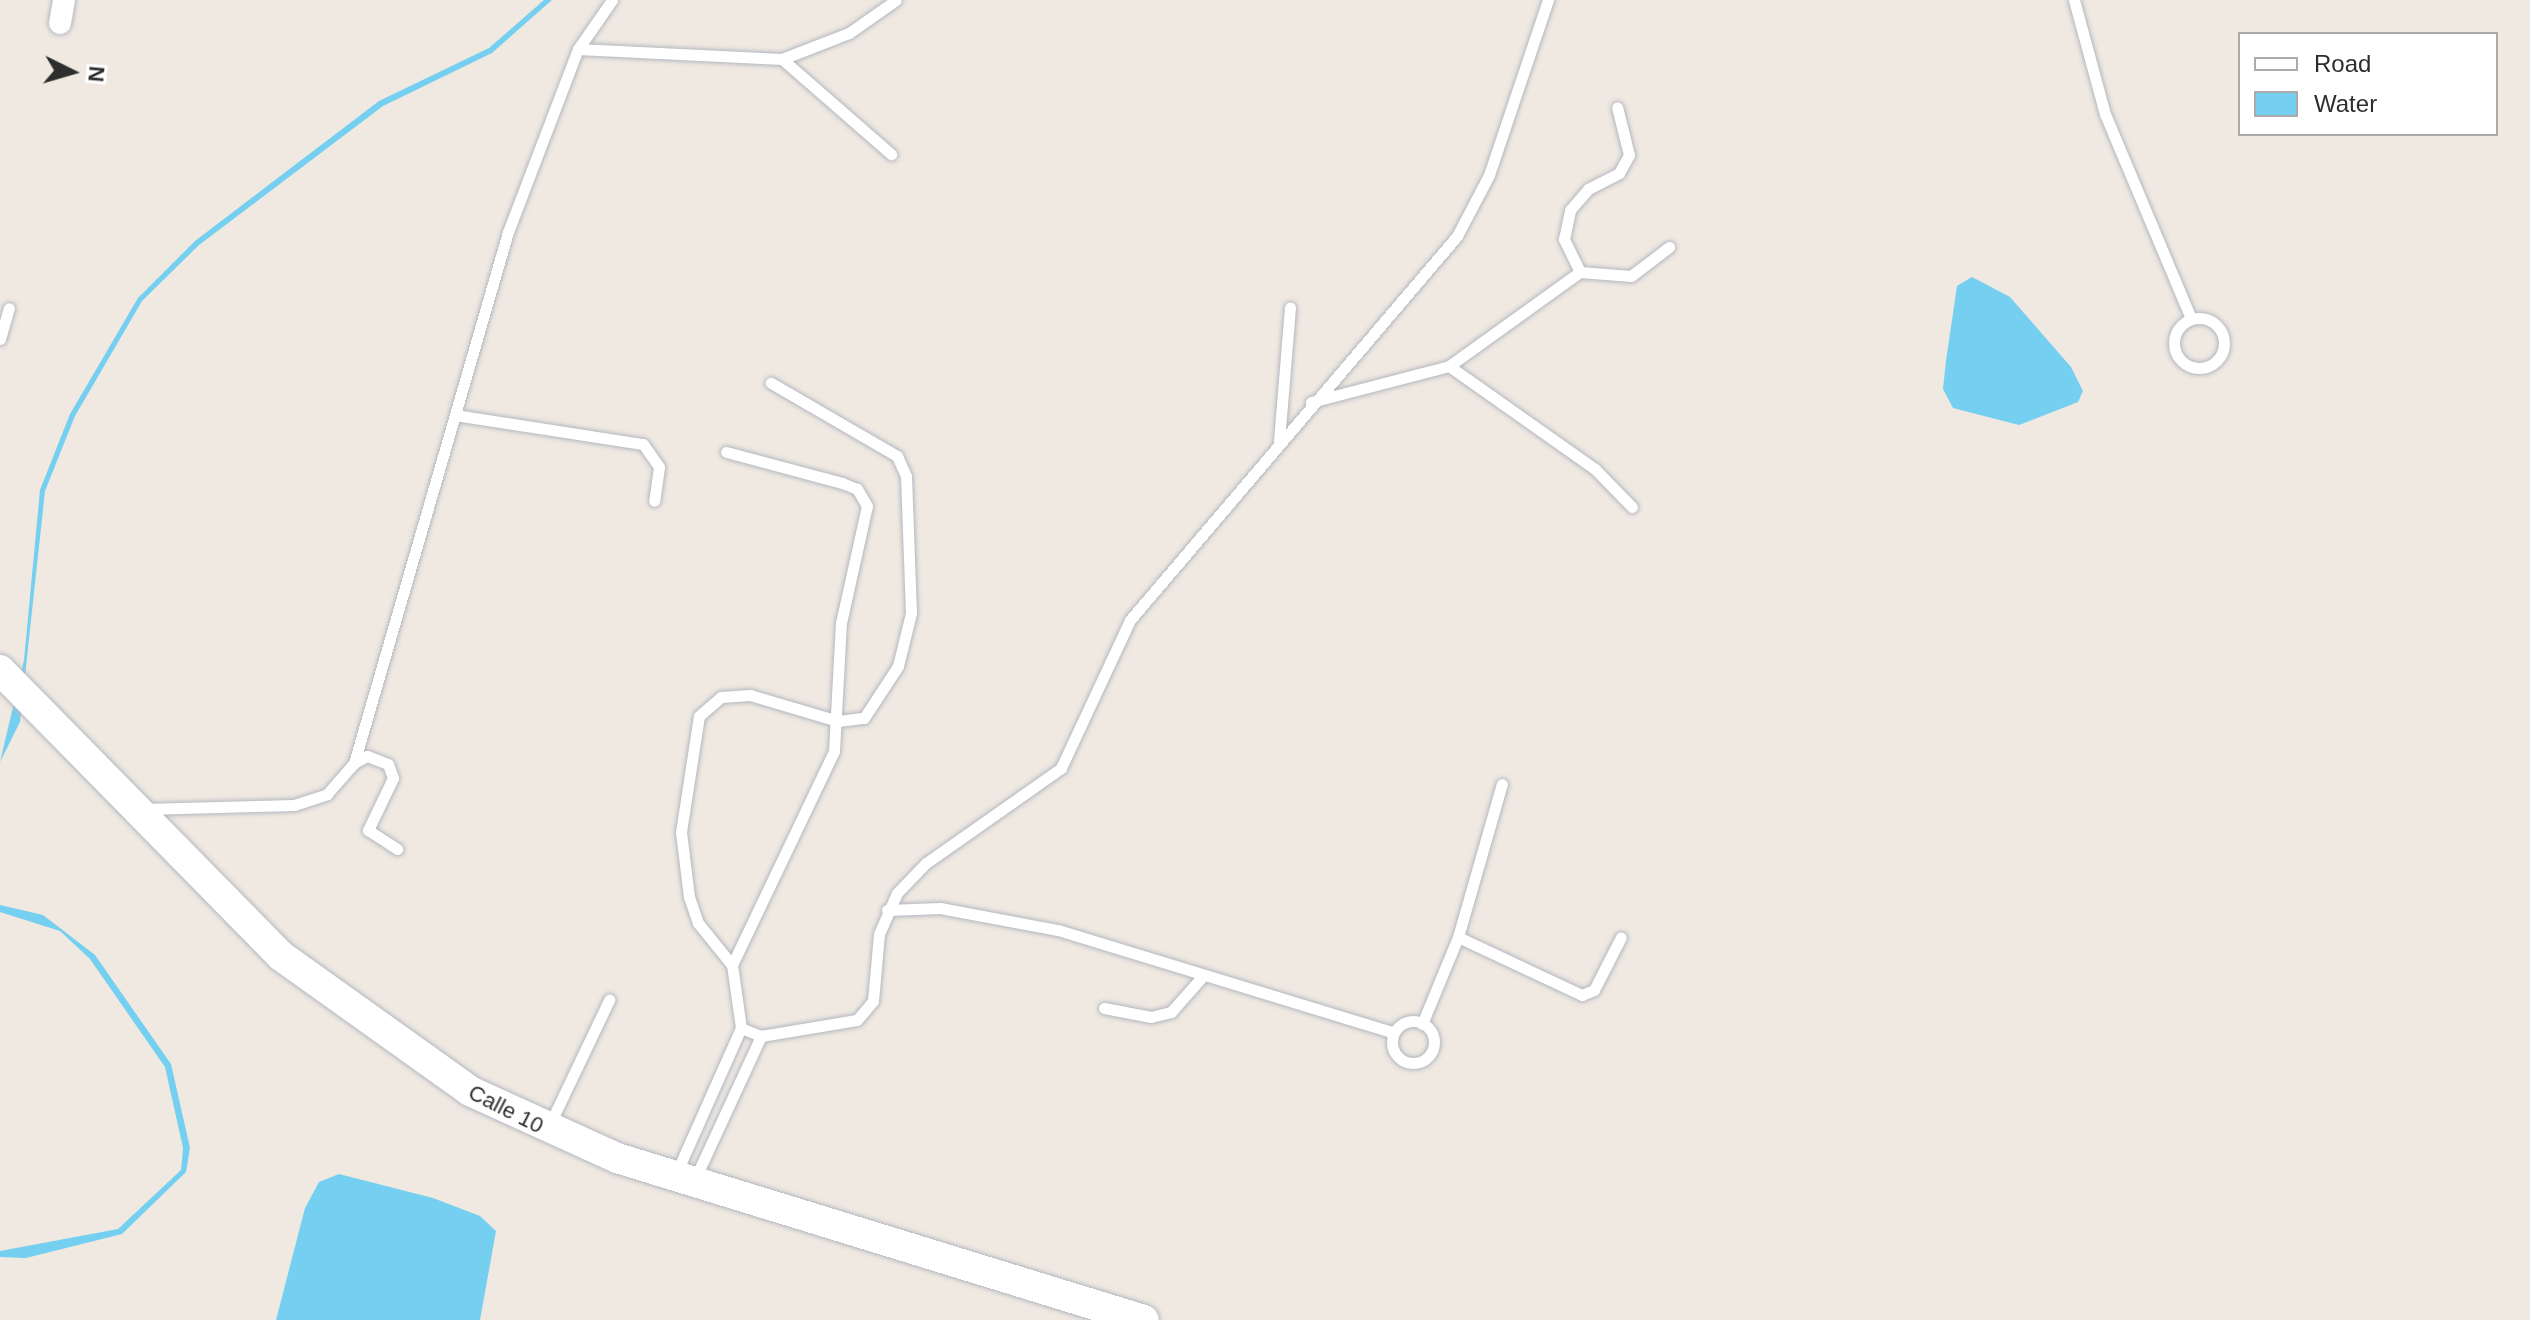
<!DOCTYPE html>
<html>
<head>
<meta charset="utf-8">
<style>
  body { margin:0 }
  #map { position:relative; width:2530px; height:1320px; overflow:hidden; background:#efe9e1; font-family:Helvetica,sans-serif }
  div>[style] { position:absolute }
  .water>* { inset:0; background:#75cff0 }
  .roads { filter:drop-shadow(0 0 2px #b4b7c1) drop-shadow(0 0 2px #b4b7c1) }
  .service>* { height:11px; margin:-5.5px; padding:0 5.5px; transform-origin:5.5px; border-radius:5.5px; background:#fff }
  .service>.ring { margin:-5.5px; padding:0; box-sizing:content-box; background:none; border:11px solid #fff; border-radius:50% }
  .minor>* { height:22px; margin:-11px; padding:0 11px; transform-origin:11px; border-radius:11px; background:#fff }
  .secondary>* { height:30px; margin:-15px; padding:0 15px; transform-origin:15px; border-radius:15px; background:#fff }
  span { translate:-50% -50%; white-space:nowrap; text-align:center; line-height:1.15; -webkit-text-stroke:6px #fff; paint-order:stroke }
  .street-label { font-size:22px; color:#2e2e2e }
  .legend { position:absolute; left:2238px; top:32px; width:260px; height:104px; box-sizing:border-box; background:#fff; border:2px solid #ababab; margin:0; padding:10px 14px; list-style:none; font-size:24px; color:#2e2e2e }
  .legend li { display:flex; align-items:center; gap:16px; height:40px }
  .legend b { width:40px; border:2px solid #ababab }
  .north { position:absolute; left:32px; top:32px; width:80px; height:80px; -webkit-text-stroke:6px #fff; paint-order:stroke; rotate:95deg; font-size:22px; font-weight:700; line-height:32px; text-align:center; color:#2e2e2e }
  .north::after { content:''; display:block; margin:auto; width:28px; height:36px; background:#2e2e2e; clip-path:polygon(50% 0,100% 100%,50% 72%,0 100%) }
</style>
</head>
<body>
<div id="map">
  <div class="water">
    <div style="clip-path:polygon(544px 0,552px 0,492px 53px,383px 106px,199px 245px,142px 301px,75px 416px,45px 491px,20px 722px,0 762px,24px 660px,40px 490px,70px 414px,138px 298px,195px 241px,379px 101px,489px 48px)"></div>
    <div style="clip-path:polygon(1972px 277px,2010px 297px,2071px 367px,2083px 391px,2078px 402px,2019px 425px,1953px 408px,1943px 389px,1946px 361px,1957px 286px)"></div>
    <div style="clip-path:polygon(0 905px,43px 915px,95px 955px,171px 1064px,190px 1148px,186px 1172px,122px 1234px,26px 1258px,0 1257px,0 1251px,118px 1229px,181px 1170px,183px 1148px,165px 1067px,90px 959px,60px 931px,0 912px)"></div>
    <div style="clip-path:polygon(339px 1174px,433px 1198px,480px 1216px,496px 1231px,480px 1320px,276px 1320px,305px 1208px,319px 1182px)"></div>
  </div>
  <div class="roads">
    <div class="service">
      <div style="left:2074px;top:0;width:118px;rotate:74.8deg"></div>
      <div style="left:2105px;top:114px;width:222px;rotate:67.2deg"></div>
      <div style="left:578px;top:49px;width:204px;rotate:2.8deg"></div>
      <div style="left:782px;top:59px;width:72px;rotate:-21.2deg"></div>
      <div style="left:849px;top:33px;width:57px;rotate:-35.1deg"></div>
      <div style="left:782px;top:59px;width:145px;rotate:41.1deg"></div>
      <div style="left:1580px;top:272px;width:51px;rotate:4.5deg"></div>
      <div style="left:1631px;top:276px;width:48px;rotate:-37.3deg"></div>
      <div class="ring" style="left:2174px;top:318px;width:39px;height:39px"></div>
      <div style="left:0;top:339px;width:32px;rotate:-74deg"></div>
      <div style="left:1449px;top:366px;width:161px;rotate:-35.7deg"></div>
      <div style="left:1580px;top:272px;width:37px;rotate:-116deg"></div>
      <div style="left:1564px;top:239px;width:30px;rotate:-78deg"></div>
      <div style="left:1570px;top:210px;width:28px;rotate:-49deg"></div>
      <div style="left:1588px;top:189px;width:35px;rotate:-27deg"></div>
      <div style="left:1619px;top:173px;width:21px;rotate:-61deg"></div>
      <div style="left:1629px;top:155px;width:49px;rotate:-104deg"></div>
      <div style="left:1311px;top:402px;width:143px;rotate:-14.6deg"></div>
      <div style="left:1449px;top:366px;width:179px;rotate:35.2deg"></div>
      <div style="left:1595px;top:469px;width:53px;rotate:45.8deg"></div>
      <div style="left:455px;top:415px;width:190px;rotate:8.8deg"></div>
      <div style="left:643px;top:444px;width:28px;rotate:55deg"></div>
      <div style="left:659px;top:467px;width:34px;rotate:98deg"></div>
      <div style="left:1279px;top:441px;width:134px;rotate:-85.3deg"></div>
      <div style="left:354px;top:763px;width:15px;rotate:-28deg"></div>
      <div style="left:367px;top:756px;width:22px;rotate:21deg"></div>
      <div style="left:388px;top:764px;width:15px;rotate:70deg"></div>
      <div style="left:393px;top:778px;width:58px;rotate:115.7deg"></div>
      <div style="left:368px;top:830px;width:35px;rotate:33deg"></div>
      <div style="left:143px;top:809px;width:151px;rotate:-1.5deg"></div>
      <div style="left:294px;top:805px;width:35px;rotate:-18deg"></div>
      <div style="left:327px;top:794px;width:41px;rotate:-48.9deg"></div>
      <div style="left:354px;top:763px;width:553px;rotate:-73.83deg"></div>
      <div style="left:508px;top:232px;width:196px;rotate:-69.1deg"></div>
      <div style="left:578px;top:49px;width:60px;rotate:-55.2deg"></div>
      <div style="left:887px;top:910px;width:53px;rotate:-2.2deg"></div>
      <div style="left:940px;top:908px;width:120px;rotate:10.6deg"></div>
      <div style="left:1058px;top:930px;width:351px;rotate:17deg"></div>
      <div style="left:1458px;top:937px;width:137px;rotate:25.1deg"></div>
      <div style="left:1582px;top:995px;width:13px;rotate:-23deg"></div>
      <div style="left:1594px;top:990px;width:59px;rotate:-63deg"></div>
      <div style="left:732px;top:965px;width:54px;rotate:-129deg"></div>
      <div style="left:698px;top:923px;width:28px;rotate:-109deg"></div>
      <div style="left:689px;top:897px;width:65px;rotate:-97deg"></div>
      <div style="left:681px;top:832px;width:117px;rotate:-81.2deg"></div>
      <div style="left:699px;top:716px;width:29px;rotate:-41deg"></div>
      <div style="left:721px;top:697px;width:29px;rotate:-4deg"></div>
      <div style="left:750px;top:695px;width:92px;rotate:16.5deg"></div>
      <div style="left:838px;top:721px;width:26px;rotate:-7deg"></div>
      <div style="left:864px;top:718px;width:62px;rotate:-56.8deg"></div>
      <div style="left:898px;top:666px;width:55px;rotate:-76.2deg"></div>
      <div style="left:911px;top:613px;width:137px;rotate:-92.1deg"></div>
      <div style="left:906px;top:476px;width:22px;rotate:-114deg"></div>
      <div style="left:897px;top:456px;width:146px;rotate:-149.9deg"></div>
      <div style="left:1104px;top:1008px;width:48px;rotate:10.8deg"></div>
      <div style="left:1151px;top:1017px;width:21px;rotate:-14deg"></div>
      <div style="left:1171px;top:1012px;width:47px;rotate:-48.5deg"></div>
      <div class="ring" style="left:1392px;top:1021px;width:31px;height:31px"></div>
      <div style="left:1422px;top:1024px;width:94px;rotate:-67.5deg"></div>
      <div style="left:1458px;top:937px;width:159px;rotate:-74deg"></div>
      <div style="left:741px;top:1028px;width:22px;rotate:22deg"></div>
      <div style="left:761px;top:1036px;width:97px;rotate:-9.5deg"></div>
      <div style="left:857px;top:1020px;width:25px;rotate:-50deg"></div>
      <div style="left:873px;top:1001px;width:67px;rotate:-84.9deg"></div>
      <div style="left:879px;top:934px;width:45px;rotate:-66.3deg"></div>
      <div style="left:897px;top:893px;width:42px;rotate:-46deg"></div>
      <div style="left:926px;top:863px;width:165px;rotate:-35.1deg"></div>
      <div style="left:1061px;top:768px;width:163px;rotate:-65deg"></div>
      <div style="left:1130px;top:620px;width:504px;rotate:-49.58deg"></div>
      <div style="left:1457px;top:236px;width:69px;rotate:-62.3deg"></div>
      <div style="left:1489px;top:175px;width:185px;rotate:-71.4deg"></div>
      <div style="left:549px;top:1126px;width:140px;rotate:-64.5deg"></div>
      <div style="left:675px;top:1176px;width:162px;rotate:-66deg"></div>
      <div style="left:741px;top:1028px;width:64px;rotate:-98.1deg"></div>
      <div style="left:732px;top:965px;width:237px;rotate:-64.5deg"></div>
      <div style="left:834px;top:751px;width:128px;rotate:-86.9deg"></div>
      <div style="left:841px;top:623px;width:120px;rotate:-77.5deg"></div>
      <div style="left:867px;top:506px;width:20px;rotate:-120deg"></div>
      <div style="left:857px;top:489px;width:16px;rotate:-158deg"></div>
      <div style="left:842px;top:483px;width:120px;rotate:-165deg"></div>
      <div style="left:694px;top:1181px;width:160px;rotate:-65.2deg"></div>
    </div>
    <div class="minor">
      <div style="left:60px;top:23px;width:23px;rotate:-80deg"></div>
    </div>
    <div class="secondary">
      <div style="left:0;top:670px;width:401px;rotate:45.5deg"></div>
      <div style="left:281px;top:956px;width:232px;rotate:35.5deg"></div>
      <div style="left:470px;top:1091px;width:162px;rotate:24.5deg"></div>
      <div style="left:617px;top:1158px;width:551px;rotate:17.09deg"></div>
    </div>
  </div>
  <div class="street-label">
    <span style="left:506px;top:1109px;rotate:27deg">Calle 10</span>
  </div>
  <ul class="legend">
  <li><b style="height:10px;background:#fff"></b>Road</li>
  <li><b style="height:22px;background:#75cff0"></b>Water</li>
  </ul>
  <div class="north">N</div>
</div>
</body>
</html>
